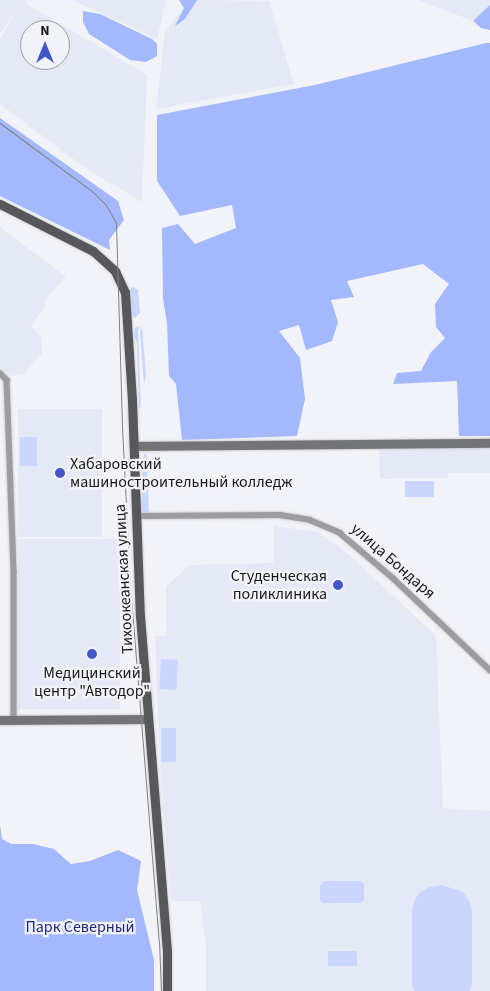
<!DOCTYPE html>
<html>
<head>
<meta charset="utf-8">
<style>
  body { margin:0 }
  #map { position:relative; width:490px; height:991px; overflow:hidden; background:#f2f3f8; font-family:"Source Sans 3",sans-serif }
  div>[style] { position:absolute }
  .built>* { inset:0; background:#e5e9f6; transform-origin:0 0 }
  .green>* { inset:0; background:#cad6fd; transform-origin:0 0 }
  .forest>* { inset:0; background:#a3b8fd }
  .roads { filter:drop-shadow(0 0 1px #cfd0d5) drop-shadow(0 0 1px #cfd0d5) }
  .street>* { height:5.5px; margin:-2.75px; padding:0 2.75px; transform-origin:2.75px; border-radius:2.75px; background:#9d9d9f }
  .secondary>* { height:9px; margin:-4.5px; padding:0 4.5px; transform-origin:4.5px; border-radius:4.5px; background:#737477 }
  .primary>* { height:9px; margin:-4.5px; padding:0 4.5px; transform-origin:4.5px; border-radius:4.5px; background:#56585b }
  .tram>* { height:1px; margin:-0.5px; padding:0 0.5px; transform-origin:0.5px; border-radius:0.5px; background:#808184 }
  .dots>* { width:14px; height:14px; translate:-50% -50%; box-sizing:border-box; border:2px solid #f2f3f8; border-radius:50% }
  span { translate:-50% -50%; white-space:nowrap; text-align:center; line-height:1.15; -webkit-text-stroke:4.5px #f2f3f8; paint-order:stroke }
  .poi-label { font-size:16px; color:#191a1b }
  .left { translate:0 -50%; text-align:left }
  .right { translate:-100% -50%; text-align:right }
  .street-label { font-size:16px; color:#191a1b }
  .park-label { font-size:16px; color:#1e2685 }
  .north { position:absolute; left:20px; top:20px; width:50px; height:50px; box-sizing:border-box; background:#f2f3f8; border:1px solid #9b9ca0; border-radius:50%; rotate:0deg; font-size:14px; font-weight:700; line-height:20px; text-align:center; color:#191a1b }
  .north::after { content:''; display:block; margin:auto; width:18px; height:22px; background:#4255c9; clip-path:polygon(50% 0,100% 100%,50% 72%,0 100%) }
</style>
</head>
<body>
<div id="map">
  <div class="built">
    <div style="clip-path:polygon(evenodd,0 0,27px 0,24px 2px,147px 75px,142px 202px,84px 167px,0 104px,0 39px,19px 5px,0 35px,0 0,30px 30px,60px 30px,60px 60px,30px 60px,30px 30px)"></div>
    <div style="clip-path:polygon(72px 0,166px 0,157px 39px)"></div>
    <div style="clip-path:polygon(190px 0,269px 1px,294px 84px,156px 109px,165px 32px)"></div>
    <div style="clip-path:polygon(418px 0,490px 0,490px 5px,473px 21px)"></div>
    <div style="clip-path:polygon(0 227px,66px 277px,45px 299px,45px 306px,31px 326px,41px 337px,42px 353px,23px 375px,12px 376px,0 368px)"></div>
    <div style="left:18px;top:409px;width:84px;height:128px"></div>
    <div style="clip-path:polygon(490px 446px,490px 473px,448px 473px,447px 478px,380px 479px,379px 447px)"></div>
    <div style="clip-path:polygon(274px 526px,319px 532px,351px 556px,436px 636px,443px 808px,490px 811px,490px 991px,206px 991px,206px 945px,200px 901px,171px 901px,161px 782px,155px 636px,167px 636px,166px 587px,189px 565px,273px 563px)"></div>
    <div style="left:18px;top:539px;width:102px;height:170px"></div>
  </div>
  <div class="green">
    <div style="clip-path:polygon(134px 287px,138px 290px,140px 313px,135px 318px,131px 314px,130px 293px,131px 288px)"></div>
    <div style="clip-path:polygon(140px 326px,138px 331px,141px 408px,139px 407px,137px 343px,134px 336px,135px 328px)"></div>
    <div style="clip-path:polygon(142px 326px,146px 376px,144px 384px,140px 332px)"></div>
    <div style="left:20px;top:437px;width:17px;height:29px"></div>
    <div style="clip-path:polygon(145px 453px,147px 457px,149px 514px,143px 514px,140px 506px,143px 492px,142px 460px)"></div>
    <div style="left:405px;top:481px;width:29px;height:16px"></div>
    <div style="left:161px;top:659px;width:17px;height:30px;rotate:3deg"></div>
    <div style="left:161px;top:728px;width:15px;height:34px"></div>
    <div style="clip-path:polygon(324px 881px,361px 881px,364px 884px,364px 900px,361px 903px,323px 903px,320px 900px,320px 885px)"></div>
    <div style="clip-path:polygon(442px 885px,463px 892px,470px 902px,472px 912px,472px 984px,470px 991px,414px 991px,412px 984px,412px 912px,414px 901px,420px 892px,430px 887px)"></div>
    <div style="left:328px;top:951px;width:29px;height:15px"></div>
  </div>
  <div class="forest">
    <div style="clip-path:polygon(179px 0,197px 0,185px 19px,175px 26px,184px 8px)"></div>
    <div style="clip-path:polygon(490px 5px,490px 30px,481px 28px,473px 21px)"></div>
    <div style="clip-path:polygon(83px 11px,100px 14px,152px 39px,157px 44px,157px 56px,146px 62px,130px 60px,89px 34px,83px 22px)"></div>
    <div style="clip-path:polygon(486px 43px,490px 43px,490px 436px,459px 436px,457px 381px,393px 384px,397px 373px,421px 371px,431px 352px,445px 338px,436px 327px,435px 304px,449px 284px,423px 264px,347px 281px,354px 297px,331px 300px,338px 322px,332px 341px,306px 350px,299px 325px,279px 331px,300px 358px,305px 399px,297px 436px,182px 440px,176px 384px,169px 376px,167px 323px,163px 299px,162px 228px,178px 224px,195px 244px,236px 228px,232px 205px,180px 216px,157px 181px,157px 115px,315px 85px)"></div>
    <div style="clip-path:polygon(0 118px,118px 201px,124px 220px,109px 240px,110px 250px,0 196px)"></div>
    <div style="clip-path:polygon(0 825px,2px 839px,11px 844px,33px 844px,54px 849px,71px 864px,90px 861px,118px 850px,141px 861px,137px 890px,154px 960px,154px 991px,0 991px)"></div>
  </div>
  <div class="roads">
    <div class="street">
      <div style="left:0;top:373px;width:10px;rotate:45deg"></div>
      <div style="left:7px;top:380px;width:192px;rotate:87.9deg"></div>
      <div style="left:14px;top:572px;width:148px;rotate:90deg"></div>
      <div style="left:136px;top:516px;width:144px;rotate:-0.4deg"></div>
      <div style="left:280px;top:515px;width:30px;rotate:9deg"></div>
      <div style="left:310px;top:520px;width:33px;rotate:23deg"></div>
      <div style="left:340px;top:533px;width:70px;rotate:40.3deg"></div>
      <div style="left:393px;top:578px;width:134px;rotate:43.5deg"></div>
    </div>
    <div class="secondary">
      <div style="left:134px;top:446px;width:356px;rotate:-0.5deg"></div>
      <div style="left:0;top:720px;width:148px;rotate:-0.4deg"></div>
    </div>
    <div class="primary">
      <div style="left:0;top:204px;width:104px;rotate:26.8deg"></div>
      <div style="left:93px;top:251px;width:30px;rotate:42deg"></div>
      <div style="left:115px;top:271px;width:23px;rotate:65deg"></div>
      <div style="left:125px;top:292px;width:109px;rotate:86.3deg"></div>
      <div style="left:132px;top:401px;width:215px;rotate:87.9deg"></div>
      <div style="left:140px;top:616px;width:336px;rotate:85.4deg"></div>
      <div style="left:167px;top:951px;width:40px;rotate:90deg"></div>
    </div>
  </div>
  <div class="tram">
    <div style="left:0;top:123px;width:116px;rotate:36.6deg"></div>
    <div style="left:93px;top:192px;width:18px;rotate:45deg"></div>
    <div style="left:106px;top:205px;width:21px;rotate:61deg"></div>
    <div style="left:116px;top:223px;width:204px;rotate:88.3deg"></div>
    <div style="left:122px;top:427px;width:157px;rotate:87.1deg"></div>
    <div style="left:130px;top:584px;width:358px;rotate:85.4deg"></div>
    <div style="left:159px;top:941px;width:50px;rotate:87.7deg"></div>
  </div>
  <div class="dots">
    <div style="left:60px;top:473px;background:#4255c9"></div>
    <div style="left:338px;top:585px;background:#4255c9"></div>
    <div style="left:92px;top:654px;background:#4255c9"></div>
  </div>
  <div class="poi-label">
    <span class="left" style="left:70px;top:473px">Хабаровский<br>машиностроительный колледж</span>
    <span class="right" style="left:327px;top:585px">Студенческая<br>поликлиника</span>
    <span style="left:92px;top:682px">Медицинский<br>центр "Автодор"</span>
  </div>
  <div class="street-label">
    <span style="left:393px;top:561px;rotate:41deg">улица Бондаря</span>
    <span style="left:124px;top:579px;rotate:-93deg">Тихоокеанская улица</span>
  </div>
  <div class="park-label">
    <span style="left:80px;top:927px">Парк Северный</span>
  </div>
  <div class="north">N</div>
</div>
</body>
</html>
